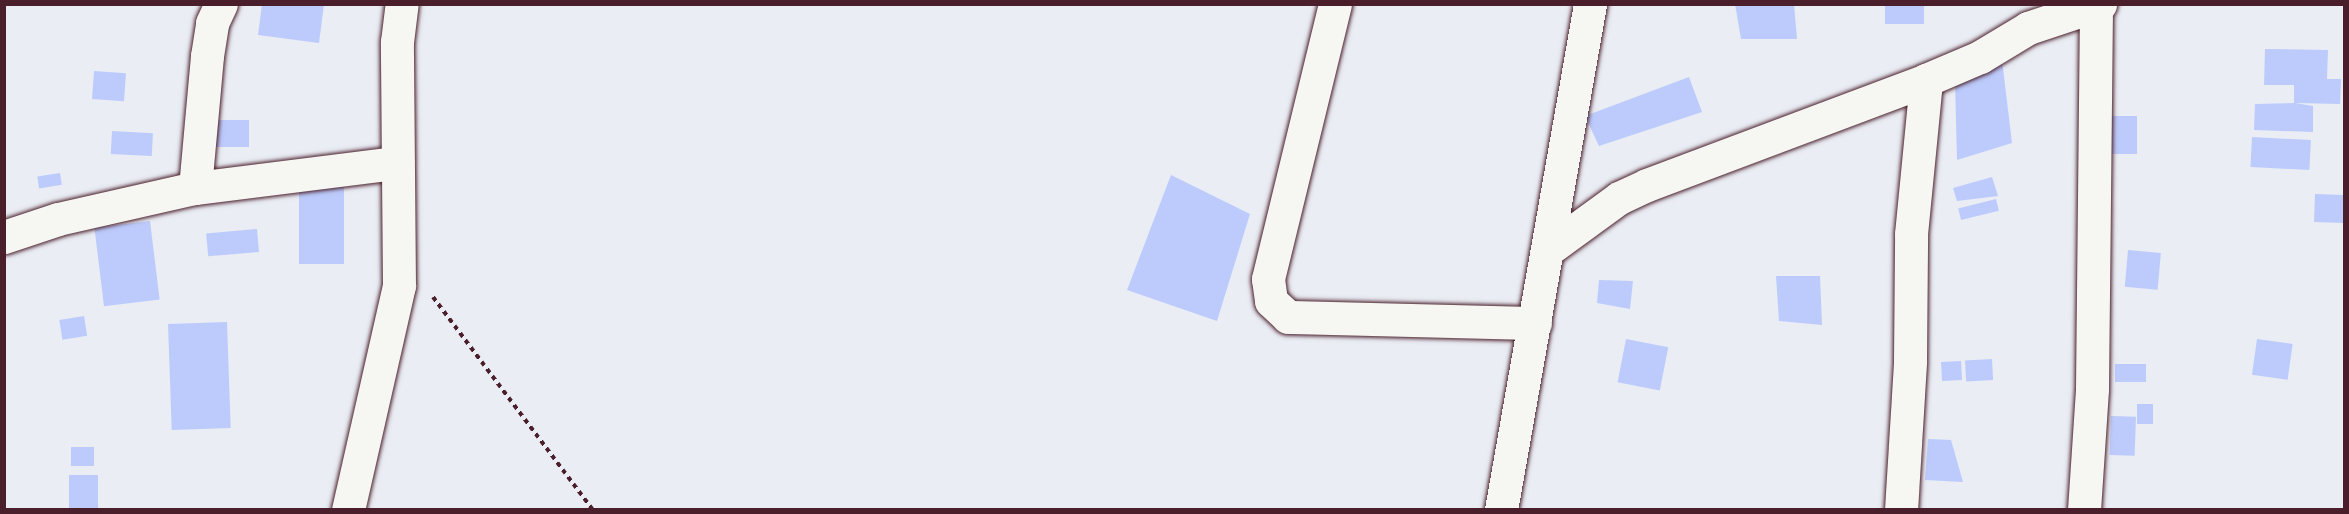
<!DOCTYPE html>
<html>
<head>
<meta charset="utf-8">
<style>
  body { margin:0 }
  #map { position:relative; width:2349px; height:514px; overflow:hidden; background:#eaedf4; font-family:"Comic Neue",sans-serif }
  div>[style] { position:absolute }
  .building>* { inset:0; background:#bccbfc; transform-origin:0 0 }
  .path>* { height:4px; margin-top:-2px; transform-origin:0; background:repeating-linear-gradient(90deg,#4a1f2b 0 4.5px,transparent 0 9px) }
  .roads { filter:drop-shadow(0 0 2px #4a1f2b) drop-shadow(0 0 2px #4a1f2b) }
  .street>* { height:33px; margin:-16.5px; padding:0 16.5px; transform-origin:16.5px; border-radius:16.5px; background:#f6f6f2 }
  span { translate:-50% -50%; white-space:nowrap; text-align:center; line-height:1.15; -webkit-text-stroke:6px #f6f6f2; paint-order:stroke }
  .frame { position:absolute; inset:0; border:6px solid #4a1f2b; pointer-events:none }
</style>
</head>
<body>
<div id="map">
  <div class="building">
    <div style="clip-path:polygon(262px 4px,324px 4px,319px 43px,258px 35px)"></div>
    <div style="clip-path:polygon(1735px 4px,1794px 4px,1797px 39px,1741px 39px)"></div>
    <div style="left:1885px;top:4px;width:39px;height:20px"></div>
    <div style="clip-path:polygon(2265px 49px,2328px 50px,2327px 79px,2341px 79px,2340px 104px,2295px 103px,2313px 106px,2313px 132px,2254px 130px,2255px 104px,2294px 103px,2294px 85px,2264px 85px)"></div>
    <div style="clip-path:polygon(2002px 60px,2012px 143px,1957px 160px,1955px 81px)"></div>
    <div style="left:94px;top:71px;width:32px;height:28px;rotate:4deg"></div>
    <div style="clip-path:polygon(1689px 77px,1702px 112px,1599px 146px,1585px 116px)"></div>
    <div style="left:2103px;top:116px;width:34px;height:38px"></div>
    <div style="left:214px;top:120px;width:35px;height:27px"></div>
    <div style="left:112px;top:131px;width:41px;height:23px;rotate:3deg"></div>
    <div style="left:2252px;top:137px;width:59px;height:30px;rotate:3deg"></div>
    <div style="left:60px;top:173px;width:12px;height:23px;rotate:81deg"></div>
    <div style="clip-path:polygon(1171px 175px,1250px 214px,1217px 321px,1127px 290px)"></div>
    <div style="left:299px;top:176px;width:45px;height:88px"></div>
    <div style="clip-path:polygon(1992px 177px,1998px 196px,1957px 201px,1953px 188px)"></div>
    <div style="left:2315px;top:194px;width:29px;height:28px;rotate:2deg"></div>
    <div style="left:1996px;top:199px;width:12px;height:39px;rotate:76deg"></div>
    <div style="left:150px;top:221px;width:79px;height:56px;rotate:83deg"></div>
    <div style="left:257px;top:229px;width:23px;height:51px;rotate:85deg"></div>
    <div style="left:2128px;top:250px;width:33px;height:37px;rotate:5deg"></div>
    <div style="clip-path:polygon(1776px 276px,1820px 276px,1822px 325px,1779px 321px)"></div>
    <div style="clip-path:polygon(1599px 280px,1633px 281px,1630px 309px,1597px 303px)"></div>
    <div style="left:84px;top:316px;width:20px;height:25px;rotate:81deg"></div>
    <div style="left:227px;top:322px;width:106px;height:59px;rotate:88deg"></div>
    <div style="left:1626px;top:339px;width:43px;height:44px;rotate:11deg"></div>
    <div style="left:2257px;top:339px;width:36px;height:36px;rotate:8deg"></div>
    <div style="left:1992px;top:359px;width:21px;height:27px;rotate:87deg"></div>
    <div style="left:1961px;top:361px;width:19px;height:20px;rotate:87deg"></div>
    <div style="left:2146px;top:364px;width:18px;height:31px;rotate:90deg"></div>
    <div style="left:2137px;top:404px;width:16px;height:20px"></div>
    <div style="left:2111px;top:416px;width:25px;height:39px;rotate:2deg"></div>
    <div style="clip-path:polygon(1928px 439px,1951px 440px,1963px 482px,1925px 480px)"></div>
    <div style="left:94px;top:447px;width:19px;height:23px;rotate:90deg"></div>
    <div style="left:69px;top:475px;width:29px;height:35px"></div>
  </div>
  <div class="path">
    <div style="left:433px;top:297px;width:266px;rotate:53.1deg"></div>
  </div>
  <div class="roads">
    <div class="street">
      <div style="left:1335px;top:4px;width:283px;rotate:103.7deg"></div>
      <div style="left:1268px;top:279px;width:22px;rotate:82deg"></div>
      <div style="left:1271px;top:301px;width:23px;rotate:43deg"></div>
      <div style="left:1288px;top:317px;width:247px;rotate:1.4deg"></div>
      <div style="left:195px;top:188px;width:133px;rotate:-84.8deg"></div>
      <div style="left:207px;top:56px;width:33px;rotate:-81deg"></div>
      <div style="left:212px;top:23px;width:21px;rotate:-65deg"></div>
      <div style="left:4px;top:237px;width:57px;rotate:-18.4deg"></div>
      <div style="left:58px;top:219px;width:140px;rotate:-12.8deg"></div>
      <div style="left:195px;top:188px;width:204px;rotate:-7.1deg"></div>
      <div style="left:1549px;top:249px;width:87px;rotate:-36.1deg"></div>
      <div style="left:1619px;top:198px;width:31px;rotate:-25deg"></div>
      <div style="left:1647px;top:185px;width:298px;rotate:-20.6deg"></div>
      <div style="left:1926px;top:80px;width:59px;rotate:-23.1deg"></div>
      <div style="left:1980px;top:57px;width:56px;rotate:-31.1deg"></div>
      <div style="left:2028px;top:28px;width:76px;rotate:-18.4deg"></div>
      <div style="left:348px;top:510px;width:230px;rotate:-77.2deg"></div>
      <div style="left:399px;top:286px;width:244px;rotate:-90.5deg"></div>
      <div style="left:397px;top:42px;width:38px;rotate:-83deg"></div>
      <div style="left:1501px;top:510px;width:514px;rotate:-80.02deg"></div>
      <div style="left:1901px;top:510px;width:149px;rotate:-86.5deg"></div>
      <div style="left:1910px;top:361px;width:127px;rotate:-89.5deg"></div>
      <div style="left:1911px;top:234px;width:155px;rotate:-84.4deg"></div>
      <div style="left:2084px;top:510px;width:121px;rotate:-86.2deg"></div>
      <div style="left:2092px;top:389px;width:383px;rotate:-89.4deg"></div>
    </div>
  </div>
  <div class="frame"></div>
</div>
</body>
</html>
